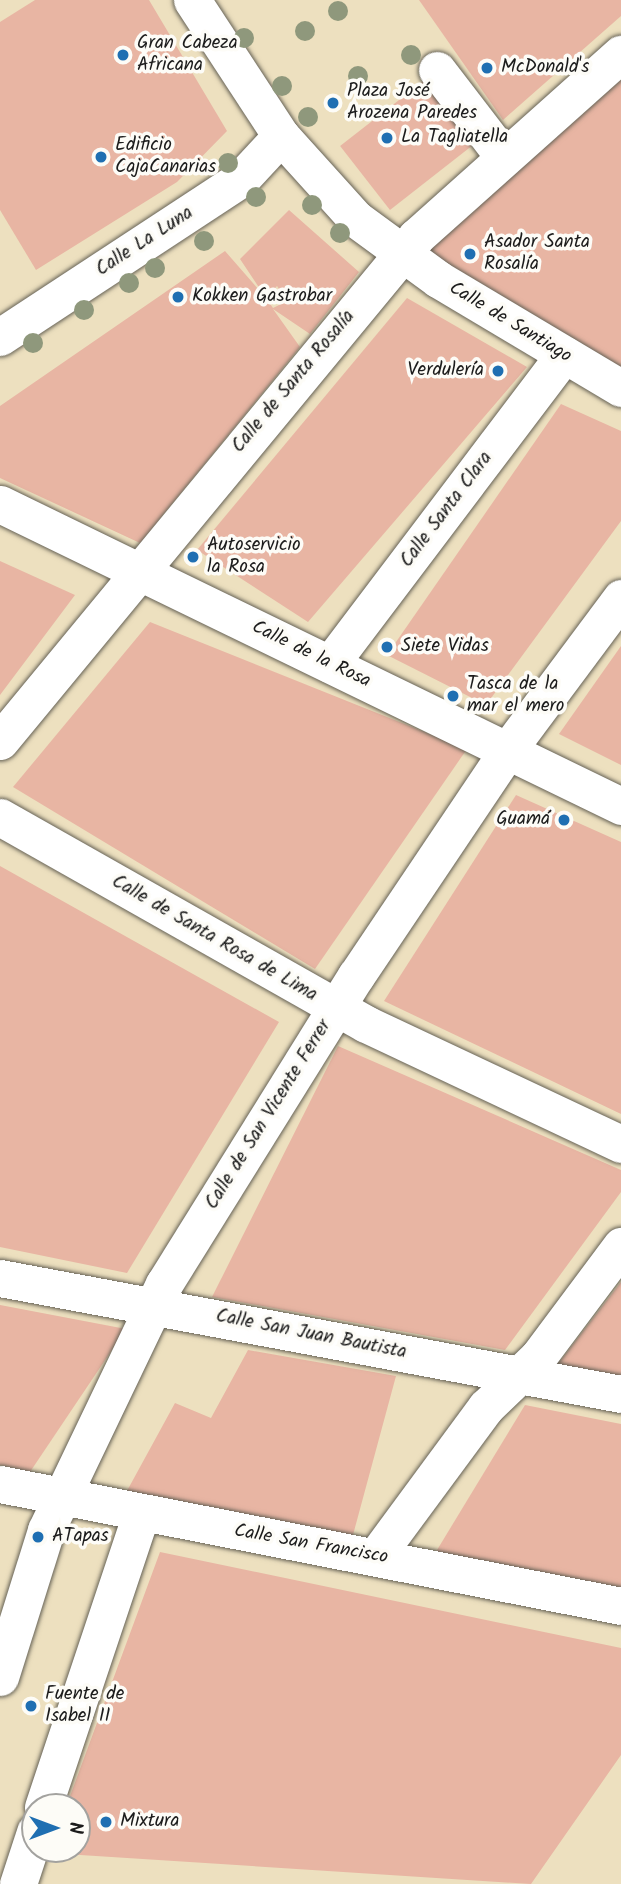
<!DOCTYPE html>
<html>
<head>
<meta charset="utf-8">
<style>
  body { margin:0 }
  #map { position:relative; width:621px; height:1884px; overflow:hidden; background:#ede0bf; font-family:Kalam,sans-serif }
  div>[style] { position:absolute }
  .building>* { inset:0; background:#e8b5a3; transform-origin:0 0 }
  .roads { filter:drop-shadow(0 0 2px #656155) drop-shadow(0 0 2px #656155) }
  .minor>* { height:37px; margin:-18.5px; padding:0 18.5px; transform-origin:18.5px; border-radius:18.5px; background:#fff }
  .trees>* { width:20px; height:20px; margin:-10px; border-radius:50%; background:#8f987c }
  .dots>* { width:19px; height:19px; translate:-50% -50%; box-sizing:border-box; border:4px solid #fdfcf7; border-radius:50% }
  span { translate:-50% -50%; white-space:nowrap; text-align:center; line-height:1.15; -webkit-text-stroke:7px #fdfcf7; paint-order:stroke }
  .poi-label { font-size:19px; color:#1c1c1c }
  .left { translate:0 -50%; text-align:left }
  .right { translate:-100% -50%; text-align:right }
  .street-label { font-size:19px; color:#1c1c1c }
  .north { position:absolute; left:21px; top:1793px; width:70px; height:70px; box-sizing:border-box; background:#fdfcf7; border:2px solid #a3a29f; border-radius:50%; rotate:90deg; font-size:19px; font-weight:700; line-height:28px; text-align:center; color:#1c1c1c }
  .north::after { content:''; display:block; margin:auto; width:24px; height:32px; background:#1f6fb2; clip-path:polygon(50% 0,100% 100%,50% 72%,0 100%) }
</style>
</head>
<body>
<div id="map">
  <div class="building">
    <div style="clip-path:polygon(35px 0,149px 0,227px 131px,177px 182px,36px 270px,0 210px,0 22px)"></div>
    <div style="clip-path:polygon(419px 0,621px 0,621px 16px,503px 120px)"></div>
    <div style="left:426px;top:79px;width:81px;height:109px;rotate:52deg"></div>
    <div style="clip-path:polygon(621px 80px,621px 371px,427px 252px)"></div>
    <div style="clip-path:polygon(evenodd,289px 210px,359px 272px,310px 334px,273px 309px,300px 347px,140px 543px,0 478px,0 406px,225px 251px,266px 298px,240px 259px,289px 210px,277px 286px,287px 301px,273px 308px,266px 298px,277px 286px)"></div>
    <div style="clip-path:polygon(407px 298px,527px 367px,308px 622px,197px 550px)"></div>
    <div style="clip-path:polygon(561px 404px,621px 431px,621px 521px,486px 705px,387px 655px)"></div>
    <div style="clip-path:polygon(0 561px,75px 595px,0 695px)"></div>
    <div style="clip-path:polygon(150px 622px,467px 749px,315px 969px,13px 787px)"></div>
    <div style="clip-path:polygon(621px 646px,621px 765px,559px 734px)"></div>
    <div style="clip-path:polygon(516px 795px,621px 842px,621px 1114px,384px 1001px)"></div>
    <div style="clip-path:polygon(0 866px,279px 1022px,127px 1273px,0 1247px)"></div>
    <div style="clip-path:polygon(338px 1046px,621px 1170px,621px 1192px,505px 1350px,212px 1297px)"></div>
    <div style="clip-path:polygon(621px 1282px,621px 1382px,554px 1369px)"></div>
    <div style="clip-path:polygon(0 1305px,126px 1329px,30px 1472px,0 1465px)"></div>
    <div style="clip-path:polygon(248px 1350px,396px 1376px,350px 1546px,122px 1500px,175px 1403px,211px 1418px)"></div>
    <div style="clip-path:polygon(525px 1405px,621px 1424px,621px 1591px,434px 1555px)"></div>
    <div style="clip-path:polygon(160px 1552px,621px 1648px,621px 1755px,531px 1884px,49px 1853px,77px 1849px,77px 1807px,66px 1807px)"></div>
  </div>
  <div class="roads">
    <div class="minor">
      <div style="left:192px;top:0;width:163px;rotate:56.8deg"></div>
      <div style="left:281px;top:136px;width:112px;rotate:47.9deg"></div>
      <div style="left:356px;top:219px;width:102px;rotate:36.2deg"></div>
      <div style="left:438px;top:279px;width:213px;rotate:30.8deg"></div>
      <div style="left:437px;top:70px;width:108px;rotate:52.5deg"></div>
      <div style="left:0;top:337px;width:290px;rotate:-33.3deg"></div>
      <div style="left:242px;top:178px;width:57px;rotate:-47.1deg"></div>
      <div style="left:0;top:504px;width:691px;rotate:25.93deg"></div>
      <div style="left:330px;top:664px;width:388px;rotate:-52.9deg"></div>
      <div style="left:0;top:741px;width:654px;rotate:-50.46deg"></div>
      <div style="left:416px;top:237px;width:275px;rotate:-41.8deg"></div>
      <div style="left:0;top:817px;width:420px;rotate:29.5deg"></div>
      <div style="left:366px;top:1024px;width:282px;rotate:25.2deg"></div>
      <div style="left:0;top:1278px;width:632px;rotate:10.58deg"></div>
      <div style="left:0;top:1484px;width:633px;rotate:11.11deg"></div>
      <div style="left:376px;top:1556px;width:185px;rotate:-53.6deg"></div>
      <div style="left:486px;top:1407px;width:72px;rotate:-43.9deg"></div>
      <div style="left:538px;top:1357px;width:139px;rotate:-53.2deg"></div>
      <div style="left:0;top:1677px;width:154px;rotate:-72.6deg"></div>
      <div style="left:46px;top:1530px;width:273px;rotate:-64.4deg"></div>
      <div style="left:164px;top:1284px;width:363px;rotate:-58.1deg"></div>
      <div style="left:356px;top:976px;width:271px;rotate:-56.1deg"></div>
      <div style="left:507px;top:751px;width:191px;rotate:-53.3deg"></div>
      <div style="left:43px;top:1807px;width:309px;rotate:-71.5deg"></div>
      <div style="left:18px;top:1884px;width:55px;rotate:-71.9deg"></div>
    </div>
  </div>
  <div class="trees">
    <div style="left:338px;top:11px"></div>
    <div style="left:305px;top:31px"></div>
    <div style="left:244px;top:38px"></div>
    <div style="left:411px;top:55px"></div>
    <div style="left:358px;top:76px"></div>
    <div style="left:282px;top:86px"></div>
    <div style="left:308px;top:117px"></div>
    <div style="left:228px;top:163px"></div>
    <div style="left:256px;top:197px"></div>
    <div style="left:312px;top:205px"></div>
    <div style="left:340px;top:233px"></div>
    <div style="left:204px;top:241px"></div>
    <div style="left:155px;top:268px"></div>
    <div style="left:129px;top:283px"></div>
    <div style="left:84px;top:310px"></div>
    <div style="left:33px;top:343px"></div>
  </div>
  <div class="dots">
    <div style="left:123px;top:55px;background:#1f6fb2"></div>
    <div style="left:487px;top:68px;background:#1f6fb2"></div>
    <div style="left:333px;top:103px;background:#1f6fb2"></div>
    <div style="left:387px;top:138px;background:#1f6fb2"></div>
    <div style="left:101px;top:157px;background:#1f6fb2"></div>
    <div style="left:470px;top:254px;background:#1f6fb2"></div>
    <div style="left:178px;top:297px;background:#1f6fb2"></div>
    <div style="left:498px;top:371px;background:#1f6fb2"></div>
    <div style="left:193px;top:557px;background:#1f6fb2"></div>
    <div style="left:387px;top:647px;background:#1f6fb2"></div>
    <div style="left:453px;top:696px;background:#1f6fb2"></div>
    <div style="left:564px;top:820px;background:#1f6fb2"></div>
    <div style="left:38px;top:1537px;background:#1f6fb2"></div>
    <div style="left:31px;top:1706px;background:#1f6fb2"></div>
    <div style="left:106px;top:1822px;background:#1f6fb2"></div>
  </div>
  <div class="poi-label">
    <span class="left" style="left:137px;top:55px">Gran Cabeza<br>Africana</span>
    <span class="left" style="left:501px;top:68px">McDonald's</span>
    <span class="left" style="left:347px;top:103px">Plaza José<br>Arozena Paredes</span>
    <span class="left" style="left:401px;top:138px">La Tagliatella</span>
    <span class="left" style="left:115px;top:157px">Edificio<br>CajaCanarias</span>
    <span class="left" style="left:484px;top:254px">Asador Santa<br>Rosalía</span>
    <span class="left" style="left:192px;top:297px">Kokken Gastrobar</span>
    <span class="right" style="left:484px;top:371px">Verdulería</span>
    <span class="left" style="left:207px;top:557px">Autoservicio<br>la Rosa</span>
    <span class="left" style="left:401px;top:647px">Siete Vidas</span>
    <span class="left" style="left:467px;top:696px">Tasca de la<br>mar el mero</span>
    <span class="right" style="left:550px;top:820px">Guamá</span>
    <span class="left" style="left:52px;top:1537px">ATapas</span>
    <span class="left" style="left:45px;top:1706px">Fuente de<br>Isabel II</span>
    <span class="left" style="left:120px;top:1822px">Mixtura</span>
  </div>
  <div class="street-label">
    <span style="left:145px;top:242px;rotate:-33deg">Calle La Luna</span>
    <span style="left:510px;top:323px;rotate:31deg">Calle de Santiago</span>
    <span style="left:294px;top:382px;rotate:-50deg">Calle de Santa Rosalía</span>
    <span style="left:447px;top:510px;rotate:-53deg">Calle Santa Clara</span>
    <span style="left:311px;top:655px;rotate:26deg">Calle de la Rosa</span>
    <span style="left:214px;top:939px;rotate:30deg">Calle de Santa Rosa de Lima</span>
    <span style="left:269px;top:1115px;rotate:-58deg">Calle de San Vicente Ferrer</span>
    <span style="left:311px;top:1335px;rotate:11deg">Calle San Juan Bautista</span>
    <span style="left:311px;top:1545px;rotate:10deg">Calle San Francisco</span>
  </div>
  <div class="north">N</div>
</div>
</body>
</html>
